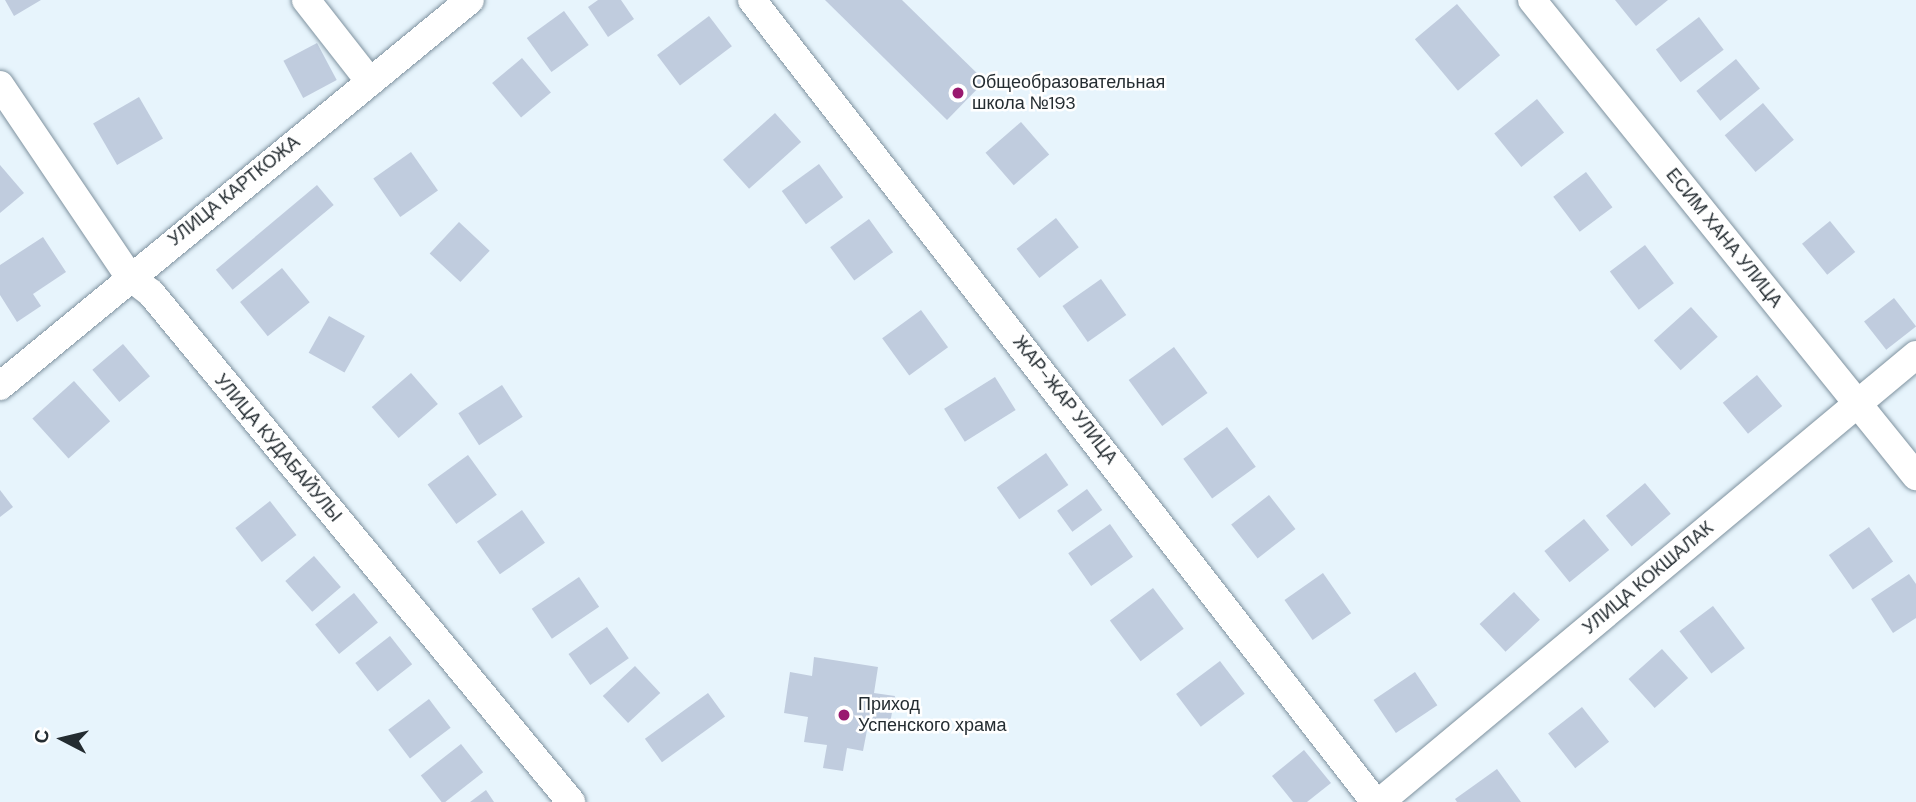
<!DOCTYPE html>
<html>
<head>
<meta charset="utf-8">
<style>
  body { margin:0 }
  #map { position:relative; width:1916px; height:802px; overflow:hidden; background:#e7f4fc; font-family:"DM Sans",sans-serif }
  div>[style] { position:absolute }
  .building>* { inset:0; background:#c0ccde; transform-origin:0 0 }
  .roads { filter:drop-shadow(0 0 2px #7f929f) drop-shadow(0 0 2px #7f929f) }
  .minor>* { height:28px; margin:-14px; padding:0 14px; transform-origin:14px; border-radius:14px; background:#fff }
  .dots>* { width:19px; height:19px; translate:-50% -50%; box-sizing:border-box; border:4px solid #fff; border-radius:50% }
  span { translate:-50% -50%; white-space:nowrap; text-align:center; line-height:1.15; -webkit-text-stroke:5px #fff; paint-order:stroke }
  .poi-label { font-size:18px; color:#242c31 }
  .left { translate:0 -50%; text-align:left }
  .street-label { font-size:18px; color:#242c31 }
  .north { position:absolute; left:28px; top:704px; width:70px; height:70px; -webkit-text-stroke:5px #fff; paint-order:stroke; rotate:277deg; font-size:19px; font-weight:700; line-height:28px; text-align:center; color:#242c31 }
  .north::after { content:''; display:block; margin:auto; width:24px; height:32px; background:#242c31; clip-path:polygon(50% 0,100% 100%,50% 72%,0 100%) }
</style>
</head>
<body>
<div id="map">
  <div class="building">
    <div style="clip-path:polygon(5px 0,41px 0,14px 16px)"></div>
    <div style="clip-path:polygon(598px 0,621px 0,634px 19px,608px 37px,588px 7px)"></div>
    <div style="clip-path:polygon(825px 0,902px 0,985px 81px,947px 120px)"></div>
    <div style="clip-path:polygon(1615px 0,1668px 0,1636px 26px)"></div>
    <div style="left:1457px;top:4px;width:67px;height:55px;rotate:50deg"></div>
    <div style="left:564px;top:11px;width:42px;height:46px;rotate:54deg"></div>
    <div style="left:709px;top:16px;width:38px;height:65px;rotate:53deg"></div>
    <div style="left:1699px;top:17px;width:41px;height:54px;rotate:53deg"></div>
    <div style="left:317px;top:43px;width:42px;height:38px;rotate:62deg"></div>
    <div style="left:522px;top:58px;width:45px;height:39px;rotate:50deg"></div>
    <div style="left:1736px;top:59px;width:38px;height:51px;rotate:51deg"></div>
    <div style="left:139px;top:97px;width:48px;height:53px;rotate:60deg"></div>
    <div style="left:1537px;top:99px;width:43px;height:55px;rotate:51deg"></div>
    <div style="left:1763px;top:103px;width:48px;height:50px;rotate:50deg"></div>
    <div style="left:775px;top:113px;width:39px;height:70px;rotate:48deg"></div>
    <div style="left:1021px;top:122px;width:43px;height:47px;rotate:49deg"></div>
    <div style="left:411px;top:152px;width:47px;height:46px;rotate:55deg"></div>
    <div style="left:819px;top:164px;width:41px;height:46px;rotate:54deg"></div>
    <div style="clip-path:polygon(0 165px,24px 193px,0 213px)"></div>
    <div style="left:1586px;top:172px;width:44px;height:41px;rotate:53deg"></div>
    <div style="left:317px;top:185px;width:26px;height:132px;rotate:50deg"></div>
    <div style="left:1056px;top:218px;width:37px;height:50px;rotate:52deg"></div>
    <div style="left:869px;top:219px;width:41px;height:48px;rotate:54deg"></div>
    <div style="left:1830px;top:221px;width:40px;height:36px;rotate:51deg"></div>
    <div style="left:459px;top:222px;width:42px;height:43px;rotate:43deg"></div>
    <div style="clip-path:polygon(43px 237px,66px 272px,33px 294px,41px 306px,17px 322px,0 295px,0 265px)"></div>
    <div style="left:1645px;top:245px;width:48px;height:44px;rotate:53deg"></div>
    <div style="left:282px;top:268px;width:44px;height:54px;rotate:51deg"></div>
    <div style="left:1101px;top:279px;width:44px;height:47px;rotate:55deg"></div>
    <div style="left:1894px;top:298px;width:36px;height:38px;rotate:52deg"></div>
    <div style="left:1691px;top:307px;width:40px;height:50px;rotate:48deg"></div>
    <div style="left:921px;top:310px;width:46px;height:48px;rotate:54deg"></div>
    <div style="left:329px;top:316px;width:41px;height:42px;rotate:29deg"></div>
    <div style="left:123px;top:344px;width:42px;height:40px;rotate:50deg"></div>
    <div style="left:1174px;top:347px;width:57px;height:56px;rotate:54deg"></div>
    <div style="left:411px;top:373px;width:41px;height:52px;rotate:49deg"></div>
    <div style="left:1757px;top:375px;width:40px;height:44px;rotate:51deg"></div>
    <div style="left:995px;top:377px;width:39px;height:60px;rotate:58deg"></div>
    <div style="left:74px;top:381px;width:54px;height:56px;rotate:48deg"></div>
    <div style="left:502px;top:385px;width:38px;height:52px;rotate:57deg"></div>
    <div style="left:1227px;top:427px;width:49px;height:54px;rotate:54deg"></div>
    <div style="left:1046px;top:453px;width:39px;height:60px;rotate:55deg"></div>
    <div style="left:468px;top:455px;width:49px;height:50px;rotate:54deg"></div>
    <div style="left:1645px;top:483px;width:40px;height:51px;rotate:50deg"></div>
    <div style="left:1087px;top:489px;width:26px;height:37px;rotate:54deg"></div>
    <div style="clip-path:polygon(0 490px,13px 507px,0 517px)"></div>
    <div style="left:1269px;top:495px;width:43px;height:48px;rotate:52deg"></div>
    <div style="left:270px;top:501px;width:43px;height:44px;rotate:52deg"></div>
    <div style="left:522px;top:510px;width:40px;height:55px;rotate:55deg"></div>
    <div style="left:1584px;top:519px;width:40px;height:51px;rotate:51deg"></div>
    <div style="left:1110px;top:524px;width:40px;height:51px;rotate:55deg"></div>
    <div style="left:1869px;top:527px;width:42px;height:49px;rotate:55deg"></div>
    <div style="left:314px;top:556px;width:41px;height:38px;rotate:49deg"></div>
    <div style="left:1323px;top:573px;width:49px;height:47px;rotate:55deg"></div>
    <div style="clip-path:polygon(1909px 574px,1916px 584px,1916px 618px,1893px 633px,1871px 599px)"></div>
    <div style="left:579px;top:577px;width:36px;height:57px;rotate:56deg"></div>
    <div style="left:1153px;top:588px;width:51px;height:54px;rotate:53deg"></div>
    <div style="left:1514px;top:592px;width:38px;height:47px;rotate:47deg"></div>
    <div style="left:354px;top:593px;width:38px;height:50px;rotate:51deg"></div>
    <div style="left:1713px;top:606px;width:53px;height:42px;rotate:53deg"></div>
    <div style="left:607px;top:627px;width:38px;height:47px;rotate:55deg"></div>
    <div style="left:390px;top:636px;width:36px;height:44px;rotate:52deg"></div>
    <div style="left:1662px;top:649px;width:39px;height:45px;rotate:48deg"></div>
    <div style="clip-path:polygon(814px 657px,878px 667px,874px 693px,895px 696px,889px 729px,868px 725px,863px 751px,847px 748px,843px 771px,823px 768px,827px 745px,804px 742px,808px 717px,784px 713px,790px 672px,812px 676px)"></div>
    <div style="left:1220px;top:661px;width:41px;height:55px;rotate:53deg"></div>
    <div style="left:635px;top:666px;width:37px;height:44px;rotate:47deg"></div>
    <div style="left:1415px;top:672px;width:40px;height:50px;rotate:56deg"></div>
    <div style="left:708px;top:693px;width:29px;height:78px;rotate:54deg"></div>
    <div style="left:429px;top:699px;width:36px;height:51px;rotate:53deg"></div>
    <div style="left:1582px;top:707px;width:44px;height:43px;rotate:52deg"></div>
    <div style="left:461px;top:744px;width:36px;height:51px;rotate:52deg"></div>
    <div style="clip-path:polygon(1304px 750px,1331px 783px,1307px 802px,1293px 802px,1272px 776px)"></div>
    <div style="clip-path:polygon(1497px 769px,1521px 802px,1457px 802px,1455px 799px)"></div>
    <div style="clip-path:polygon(486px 790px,494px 802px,470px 802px)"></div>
  </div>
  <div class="roads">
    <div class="minor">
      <div style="left:306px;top:0;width:104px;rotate:52deg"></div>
      <div style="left:752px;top:0;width:1016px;rotate:52.16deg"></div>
      <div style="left:1532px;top:0;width:612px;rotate:51.11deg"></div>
      <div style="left:0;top:85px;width:230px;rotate:56deg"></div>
      <div style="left:129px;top:276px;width:28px;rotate:38deg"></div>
      <div style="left:151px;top:293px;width:660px;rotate:50.47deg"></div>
      <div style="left:0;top:386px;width:608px;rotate:-39.4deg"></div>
      <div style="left:1380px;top:802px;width:698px;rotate:-39.83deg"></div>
    </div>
  </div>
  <div class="dots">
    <div style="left:958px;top:93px;background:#99196f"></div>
    <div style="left:844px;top:715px;background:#99196f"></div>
  </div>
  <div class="poi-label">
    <span class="left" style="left:972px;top:93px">Общеобразовательная<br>школа №193</span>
    <span class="left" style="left:858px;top:715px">Приход<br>Успенского храма</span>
  </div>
  <div class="street-label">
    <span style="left:234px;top:191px;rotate:-39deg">УЛИЦА КАРТКОЖА</span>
    <span style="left:1724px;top:238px;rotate:51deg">ЕСИМ ХАНА УЛИЦА</span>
    <span style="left:1065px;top:400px;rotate:52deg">ЖАР-ЖАР УЛИЦА</span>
    <span style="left:278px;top:448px;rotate:50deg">УЛИЦА КУДАБАЙУЛЫ</span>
    <span style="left:1648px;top:578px;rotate:-40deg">УЛИЦА КОКШАЛАК</span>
  </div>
  <div class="north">С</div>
</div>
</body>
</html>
